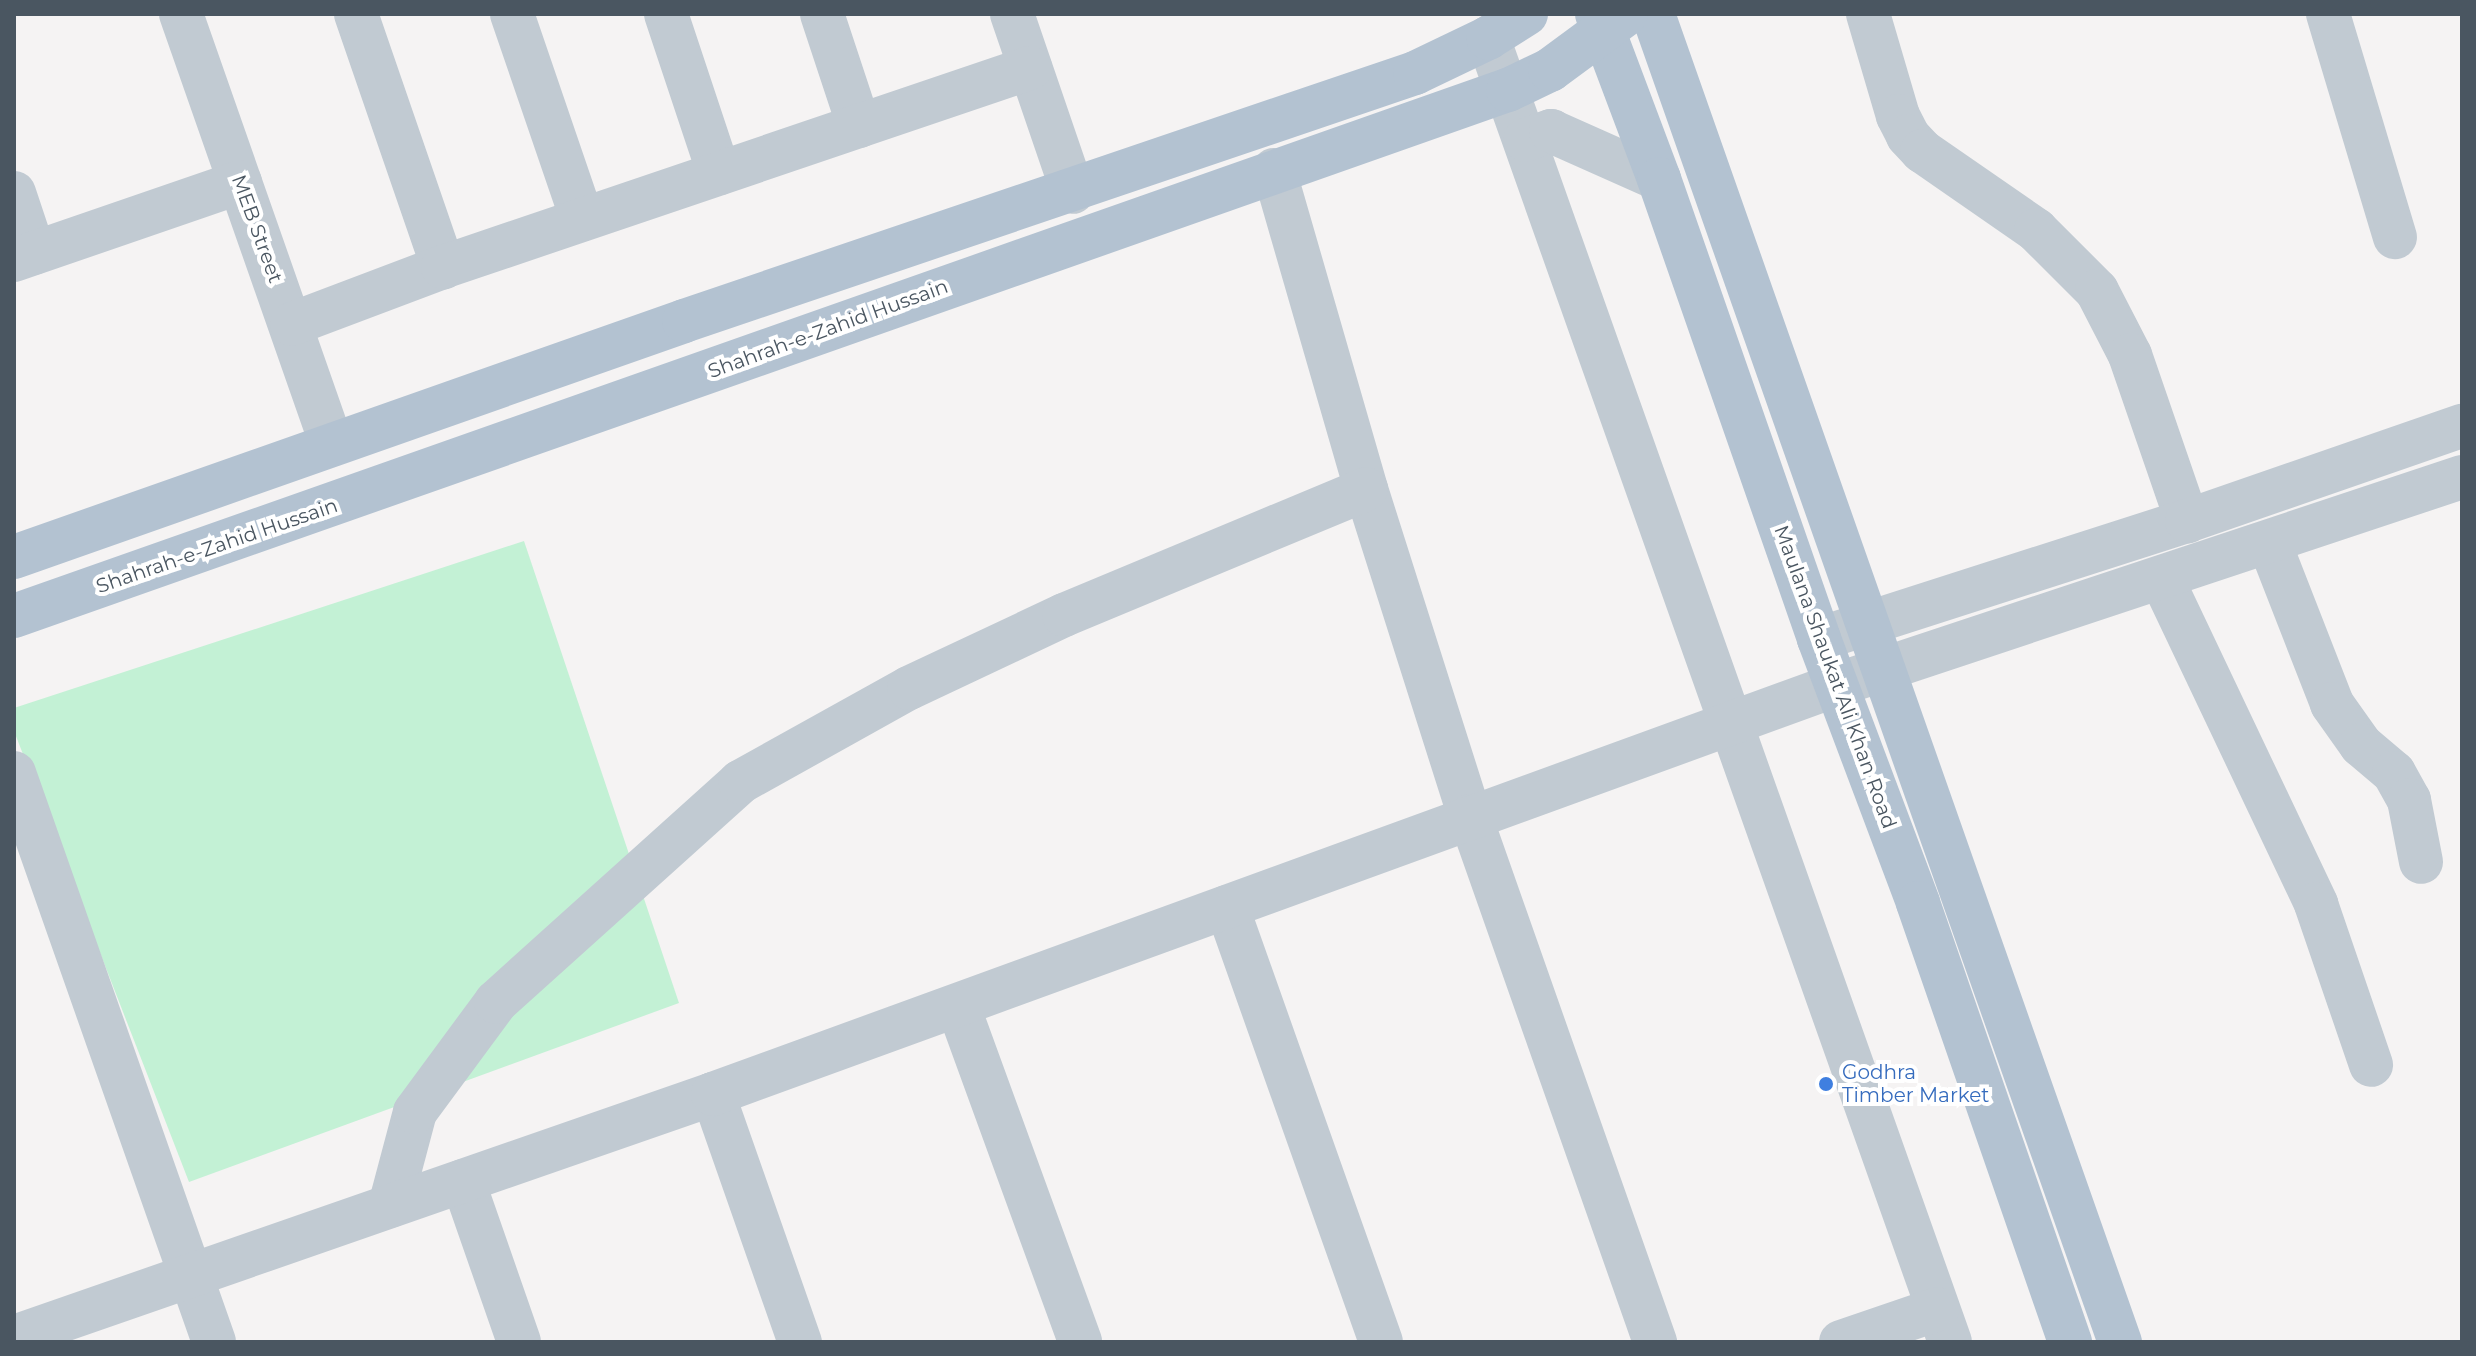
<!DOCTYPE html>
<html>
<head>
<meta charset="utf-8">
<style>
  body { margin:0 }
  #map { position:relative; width:2476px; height:1356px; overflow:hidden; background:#f5f3f3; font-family:Montserrat,sans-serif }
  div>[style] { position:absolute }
  .green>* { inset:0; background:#c3f1d5 }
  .minor>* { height:44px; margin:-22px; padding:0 22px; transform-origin:22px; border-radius:22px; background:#c1cad2 }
  .major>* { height:44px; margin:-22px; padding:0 22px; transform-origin:22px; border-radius:22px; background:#b3c2d1 }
  .dots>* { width:22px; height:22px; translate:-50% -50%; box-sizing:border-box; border:4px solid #fff; border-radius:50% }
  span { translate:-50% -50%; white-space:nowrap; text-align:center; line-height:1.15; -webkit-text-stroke:8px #fff; paint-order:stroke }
  .street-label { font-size:20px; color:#4a5661 }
  .shop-label { font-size:20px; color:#366cbe }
  .left { translate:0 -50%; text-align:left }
  .frame { position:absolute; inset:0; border:16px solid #4a5661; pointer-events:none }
</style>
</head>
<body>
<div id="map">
  <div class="green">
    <div style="clip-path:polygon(524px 541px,679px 1003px,189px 1182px,14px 731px,14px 708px)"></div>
  </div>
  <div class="minor">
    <div style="left:181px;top:14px;width:456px;rotate:70.7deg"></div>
    <div style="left:356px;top:14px;width:268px;rotate:71deg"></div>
    <div style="left:512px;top:14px;width:217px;rotate:71.1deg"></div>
    <div style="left:666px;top:14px;width:168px;rotate:71.6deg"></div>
    <div style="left:822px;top:14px;width:118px;rotate:71.7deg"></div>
    <div style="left:1012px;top:14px;width:188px;rotate:71.1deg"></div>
    <div style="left:1868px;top:14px;width:106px;rotate:73.6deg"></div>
    <div style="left:1898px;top:116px;width:22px;rotate:63deg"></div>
    <div style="left:1908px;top:136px;width:21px;rotate:47deg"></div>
    <div style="left:1922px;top:151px;width:139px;rotate:34.7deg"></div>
    <div style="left:2036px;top:230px;width:86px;rotate:45deg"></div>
    <div style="left:2097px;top:291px;width:72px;rotate:62.7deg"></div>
    <div style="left:2130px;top:355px;width:176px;rotate:71deg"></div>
    <div style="left:2328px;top:14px;width:233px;rotate:73.3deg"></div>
    <div style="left:1488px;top:38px;width:1383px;rotate:70.49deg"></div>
    <div style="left:1525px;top:140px;width:28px;rotate:-19deg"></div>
    <div style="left:1551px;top:131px;width:118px;rotate:24deg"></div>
    <div style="left:1274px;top:170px;width:332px;rotate:73.9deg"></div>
    <div style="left:1366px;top:489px;width:343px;rotate:72.4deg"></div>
    <div style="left:1470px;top:816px;width:558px;rotate:70.62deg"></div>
    <div style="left:14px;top:193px;width:63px;rotate:71.6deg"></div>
    <div style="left:14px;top:260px;width:239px;rotate:-19deg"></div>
    <div style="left:292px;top:324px;width:161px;rotate:-20.7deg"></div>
    <div style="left:443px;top:267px;width:620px;rotate:-18.73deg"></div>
    <div style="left:2269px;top:542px;width:174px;rotate:68.7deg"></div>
    <div style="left:2332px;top:704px;width:50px;rotate:54.7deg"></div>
    <div style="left:2361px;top:745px;width:43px;rotate:40.3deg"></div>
    <div style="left:2394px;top:773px;width:31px;rotate:61deg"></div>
    <div style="left:2409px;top:800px;width:63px;rotate:79deg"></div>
    <div style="left:2162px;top:579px;width:360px;rotate:64.6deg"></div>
    <div style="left:2316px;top:904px;width:170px;rotate:71.1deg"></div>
    <div style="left:1819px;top:639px;width:386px;rotate:-17.8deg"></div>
    <div style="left:2187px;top:521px;width:291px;rotate:-19.1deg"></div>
    <div style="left:14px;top:773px;width:603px;rotate:70.63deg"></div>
    <div style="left:1227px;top:907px;width:461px;rotate:70.5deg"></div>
    <div style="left:958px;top:1006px;width:357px;rotate:70deg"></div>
    <div style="left:713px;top:1094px;width:263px;rotate:70.7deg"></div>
    <div style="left:463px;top:1181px;width:170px;rotate:70.8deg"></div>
    <div style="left:390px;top:1206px;width:97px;rotate:-75.1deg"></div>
    <div style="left:415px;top:1112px;width:137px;rotate:-53.6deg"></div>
    <div style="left:496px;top:1002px;width:329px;rotate:-42deg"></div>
    <div style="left:740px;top:782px;width:193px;rotate:-29.1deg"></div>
    <div style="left:909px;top:688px;width:171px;rotate:-25.2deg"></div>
    <div style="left:1064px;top:615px;width:327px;rotate:-22.6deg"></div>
    <div style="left:14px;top:1337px;width:740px;rotate:-19.17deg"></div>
    <div style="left:713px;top:1094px;width:1195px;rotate:-20.01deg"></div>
    <div style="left:1836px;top:685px;width:660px;rotate:-18.38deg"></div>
    <div style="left:1841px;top:1342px;width:102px;rotate:-18.8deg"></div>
  </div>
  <div class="major">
    <div style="left:1597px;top:14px;width:176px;rotate:69.4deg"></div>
    <div style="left:1659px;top:179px;width:487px;rotate:70.8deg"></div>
    <div style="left:1819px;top:639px;width:282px;rotate:69.4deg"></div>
    <div style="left:1918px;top:903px;width:465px;rotate:70.9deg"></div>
    <div style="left:1653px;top:14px;width:1408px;rotate:70.63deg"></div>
    <div style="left:14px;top:557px;width:710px;rotate:-19.4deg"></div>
    <div style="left:684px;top:321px;width:772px;rotate:-18.74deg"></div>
    <div style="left:1415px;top:73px;width:81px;rotate:-25.6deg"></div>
    <div style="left:1488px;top:38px;width:45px;rotate:-32.3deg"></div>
    <div style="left:14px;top:616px;width:1584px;rotate:-19.4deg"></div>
    <div style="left:1508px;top:90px;width:47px;rotate:-25.5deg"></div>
    <div style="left:1550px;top:70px;width:94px;rotate:-36.4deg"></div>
  </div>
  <div class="dots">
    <div style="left:1826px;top:1084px;background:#3f7fe0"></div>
  </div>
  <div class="street-label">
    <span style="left:257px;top:229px;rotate:70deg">MEB Street</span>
    <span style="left:828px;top:329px;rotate:-20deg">Shahrah-e-Zahid Hussain</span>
    <span style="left:217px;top:546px;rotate:-19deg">Shahrah-e-Zahid Hussain</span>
    <span style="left:1835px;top:677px;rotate:70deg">Maulana Shaukat Ali Khan Road</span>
  </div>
  <div class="shop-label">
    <span class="left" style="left:1842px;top:1084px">Godhra<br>Timber Market</span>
  </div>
  <div class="frame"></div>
</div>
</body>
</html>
